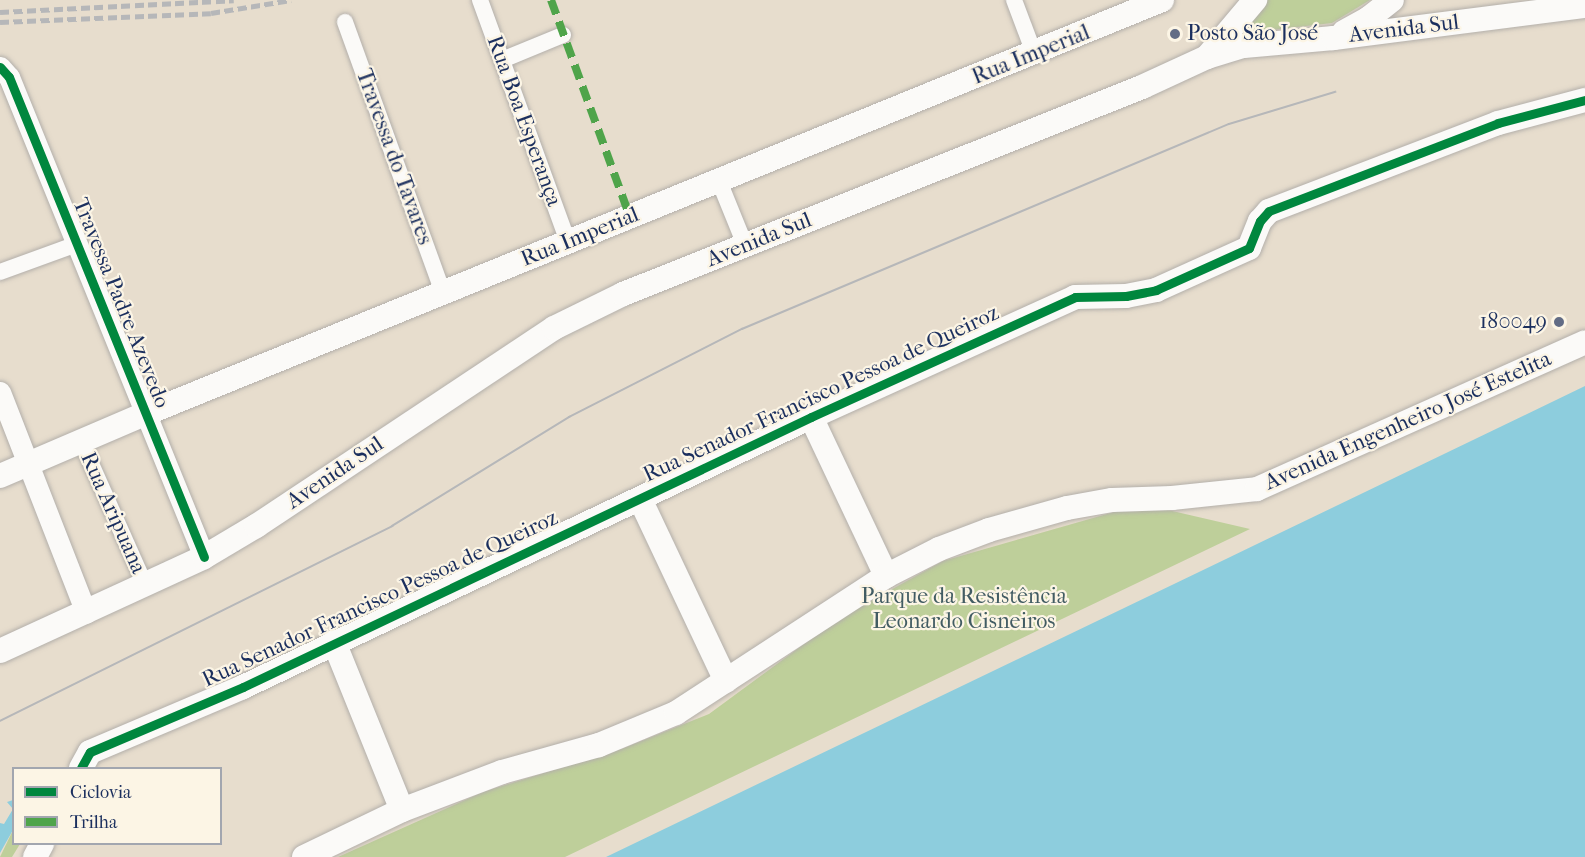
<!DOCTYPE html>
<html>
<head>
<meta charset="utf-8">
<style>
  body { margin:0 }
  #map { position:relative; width:1585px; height:857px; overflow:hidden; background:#e7ddcd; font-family:"IM FELL French Canon",serif }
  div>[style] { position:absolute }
  .green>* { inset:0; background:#becf9a }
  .water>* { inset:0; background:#8dcddd }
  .roads { filter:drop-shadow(0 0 2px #b3afaa) drop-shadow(0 0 2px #b3afaa) }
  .minor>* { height:16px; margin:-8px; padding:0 8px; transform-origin:8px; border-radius:8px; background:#fbfaf8 }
  .tertiary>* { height:21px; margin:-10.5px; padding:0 10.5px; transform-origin:10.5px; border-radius:10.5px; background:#fbfaf8 }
  .secondary>* { height:24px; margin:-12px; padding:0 12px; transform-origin:12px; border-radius:12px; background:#fbfaf8 }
  .tram>* { height:1.5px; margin:-0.75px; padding:0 0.75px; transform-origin:0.75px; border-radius:0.75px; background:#b6b7b9 }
  .rail>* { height:4.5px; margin-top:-2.25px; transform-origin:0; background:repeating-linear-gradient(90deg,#b6b7b9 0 9px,transparent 0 13.5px) }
  .quiet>* { height:8px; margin-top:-4px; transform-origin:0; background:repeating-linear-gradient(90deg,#4fa44a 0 15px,transparent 0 23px) }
  .cycleway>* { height:9px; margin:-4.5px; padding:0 4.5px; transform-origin:4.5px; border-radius:4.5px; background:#00873e }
  .dots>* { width:16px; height:16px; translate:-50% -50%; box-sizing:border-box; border:3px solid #fcf5e5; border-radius:50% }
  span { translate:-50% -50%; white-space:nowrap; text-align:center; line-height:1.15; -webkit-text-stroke:4.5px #fcf5e5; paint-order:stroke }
  .street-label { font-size:22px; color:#1b2f5e }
  .poi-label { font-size:22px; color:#1b2f5e }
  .left { translate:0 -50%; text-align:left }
  .right { translate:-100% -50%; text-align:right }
  .park-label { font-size:22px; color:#425c63 }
  .legend { position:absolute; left:12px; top:767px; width:210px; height:78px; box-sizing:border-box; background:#fcf5e5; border:2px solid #a2a6af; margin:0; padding:8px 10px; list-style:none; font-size:18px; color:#1b2f5e }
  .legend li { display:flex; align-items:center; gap:12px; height:30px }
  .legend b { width:30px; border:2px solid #a2a6af }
</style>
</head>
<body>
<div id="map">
  <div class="green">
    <div style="clip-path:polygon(1267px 0,1370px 0,1332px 23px,1246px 33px,1246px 29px)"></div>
    <div style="clip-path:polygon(1142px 504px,1250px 529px,565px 857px,338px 857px,483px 792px,624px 748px,709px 714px,838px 619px,943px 561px)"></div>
    <div style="clip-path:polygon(13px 830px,14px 844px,20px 844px,12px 857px,0 857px)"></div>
  </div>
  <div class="water">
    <div style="clip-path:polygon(1585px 386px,1585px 857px,606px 857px,1226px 559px)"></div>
    <div style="clip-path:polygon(13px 800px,13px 830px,0 853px,0 823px,4px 824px,13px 809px,7px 802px)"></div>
  </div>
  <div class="roads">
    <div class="minor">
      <div style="left:480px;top:0;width:258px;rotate:70deg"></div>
      <div style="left:1014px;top:0;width:57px;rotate:69.3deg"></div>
      <div style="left:345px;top:22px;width:288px;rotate:70.1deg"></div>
      <div style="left:502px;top:60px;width:66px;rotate:-22.3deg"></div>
      <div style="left:719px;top:181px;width:69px;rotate:67.9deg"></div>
      <div style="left:0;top:272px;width:82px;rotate:-20deg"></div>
      <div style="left:81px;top:441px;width:158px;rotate:66deg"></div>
    </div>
    <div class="tertiary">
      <div style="left:0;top:67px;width:13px;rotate:48deg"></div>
      <div style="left:9px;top:77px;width:518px;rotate:67.89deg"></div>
      <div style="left:0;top:392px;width:237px;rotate:68.7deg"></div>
    </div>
    <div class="secondary">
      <div style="left:1344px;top:32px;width:29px;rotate:-29deg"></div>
      <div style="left:1369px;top:18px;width:29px;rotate:-38deg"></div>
      <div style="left:1207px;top:57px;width:75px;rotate:-49.9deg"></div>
      <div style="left:811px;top:417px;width:176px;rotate:64.7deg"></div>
      <div style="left:0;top:476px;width:158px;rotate:-23.2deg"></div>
      <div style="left:145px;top:414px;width:1098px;rotate:-22.15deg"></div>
      <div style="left:640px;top:499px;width:201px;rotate:64.7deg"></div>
      <div style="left:334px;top:642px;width:181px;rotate:68deg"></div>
      <div style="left:0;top:651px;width:225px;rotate:-24.7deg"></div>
      <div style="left:204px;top:557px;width:61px;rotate:-30.8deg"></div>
      <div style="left:256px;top:526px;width:358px;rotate:-33.6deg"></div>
      <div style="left:554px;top:328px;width:77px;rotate:-26.2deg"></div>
      <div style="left:623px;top:294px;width:559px;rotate:-21.74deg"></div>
      <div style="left:1142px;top:87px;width:72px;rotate:-24.8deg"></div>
      <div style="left:1207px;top:57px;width:39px;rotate:-17deg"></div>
      <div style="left:1244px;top:46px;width:90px;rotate:-5.1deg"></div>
      <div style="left:1334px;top:38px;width:253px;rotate:-7.3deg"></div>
      <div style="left:81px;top:768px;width:18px;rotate:-61deg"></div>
      <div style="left:90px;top:752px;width:166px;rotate:-23deg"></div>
      <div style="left:243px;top:687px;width:629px;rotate:-25.42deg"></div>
      <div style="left:811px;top:417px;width:290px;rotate:-24.4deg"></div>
      <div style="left:1075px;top:297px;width:51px;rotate:-1.1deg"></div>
      <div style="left:1126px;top:296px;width:31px;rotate:-11deg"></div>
      <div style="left:1156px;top:290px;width:102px;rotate:-24.3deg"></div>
      <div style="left:1249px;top:248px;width:29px;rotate:-68deg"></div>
      <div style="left:1260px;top:221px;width:13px;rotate:-48deg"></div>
      <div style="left:1269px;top:211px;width:245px;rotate:-21deg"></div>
      <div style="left:1498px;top:123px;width:90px;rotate:-14.8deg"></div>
      <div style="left:35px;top:857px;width:15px;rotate:-62deg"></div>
      <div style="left:304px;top:857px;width:109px;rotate:-25.6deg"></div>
      <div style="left:402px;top:810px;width:107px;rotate:-20.8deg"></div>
      <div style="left:502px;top:772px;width:101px;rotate:-15.6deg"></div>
      <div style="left:599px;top:745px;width:83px;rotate:-22.6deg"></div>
      <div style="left:676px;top:713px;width:251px;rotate:-33.1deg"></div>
      <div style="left:886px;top:576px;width:59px;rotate:-27deg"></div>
      <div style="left:939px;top:549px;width:53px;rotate:-20.8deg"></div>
      <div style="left:989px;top:530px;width:81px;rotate:-15.8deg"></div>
      <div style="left:1067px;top:508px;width:46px;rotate:-10.1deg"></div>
      <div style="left:1112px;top:500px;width:60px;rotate:-1.9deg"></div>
      <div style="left:1172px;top:498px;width:85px;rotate:-6deg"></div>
      <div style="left:1257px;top:489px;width:359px;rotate:-24.1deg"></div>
    </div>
  </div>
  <div class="tram">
    <div style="left:0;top:721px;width:438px;rotate:-26.4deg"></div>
    <div style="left:392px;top:526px;width:208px;rotate:-31.6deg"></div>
    <div style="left:569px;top:417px;width:194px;rotate:-27deg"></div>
    <div style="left:742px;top:329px;width:528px;rotate:-22.83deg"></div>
    <div style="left:1229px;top:124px;width:111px;rotate:-16.8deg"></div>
  </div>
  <div class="rail">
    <div style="left:0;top:12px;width:234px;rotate:-2.9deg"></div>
    <div style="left:0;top:22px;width:211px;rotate:-2.4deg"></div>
    <div style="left:211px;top:13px;width:81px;rotate:-9.2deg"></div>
  </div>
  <div class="quiet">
    <div style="left:551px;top:0;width:231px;rotate:70deg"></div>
  </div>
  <div class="cycleway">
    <div style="left:0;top:67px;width:13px;rotate:48deg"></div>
    <div style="left:9px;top:77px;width:518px;rotate:67.89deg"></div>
    <div style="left:81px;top:768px;width:18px;rotate:-61deg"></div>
    <div style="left:90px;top:752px;width:166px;rotate:-23deg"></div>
    <div style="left:243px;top:687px;width:629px;rotate:-25.42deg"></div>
    <div style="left:811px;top:417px;width:290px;rotate:-24.4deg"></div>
    <div style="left:1075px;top:297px;width:51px;rotate:-1.1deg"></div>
    <div style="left:1126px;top:296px;width:31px;rotate:-11deg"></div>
    <div style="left:1156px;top:290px;width:102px;rotate:-24.3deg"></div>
    <div style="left:1249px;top:248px;width:29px;rotate:-68deg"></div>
    <div style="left:1260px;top:221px;width:13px;rotate:-48deg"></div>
    <div style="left:1269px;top:211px;width:245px;rotate:-21deg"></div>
    <div style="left:1498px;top:123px;width:90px;rotate:-14.8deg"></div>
  </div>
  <div class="dots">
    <div style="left:1175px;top:34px;background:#626c85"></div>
    <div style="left:1559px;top:322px;background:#626c85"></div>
  </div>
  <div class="street-label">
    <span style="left:1404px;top:29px;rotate:-7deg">Avenida Sul</span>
    <span style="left:1031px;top:55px;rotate:-22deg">Rua Imperial</span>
    <span style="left:524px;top:121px;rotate:70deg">Rua Boa Esperança</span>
    <span style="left:394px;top:157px;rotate:70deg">Travessa do Tavares</span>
    <span style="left:580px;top:237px;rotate:-22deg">Rua Imperial</span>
    <span style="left:759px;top:240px;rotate:-22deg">Avenida Sul</span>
    <span style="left:121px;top:303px;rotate:68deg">Travessa Padre Azevedo</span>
    <span style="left:821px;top:394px;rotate:-25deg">Rua Senador Francisco Pessoa de Queiroz</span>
    <span style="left:1408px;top:421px;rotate:-24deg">Avenida Engenheiro José Estelita</span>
    <span style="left:335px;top:473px;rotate:-34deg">Avenida Sul</span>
    <span style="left:113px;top:513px;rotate:66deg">Rua Aripuana</span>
    <span style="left:380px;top:599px;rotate:-25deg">Rua Senador Francisco Pessoa de Queiroz</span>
  </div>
  <div class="poi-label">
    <span class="left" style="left:1187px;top:34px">Posto São José</span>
    <span class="right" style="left:1547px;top:322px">180049</span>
  </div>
  <div class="park-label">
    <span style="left:964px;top:609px">Parque da Resistência<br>Leonardo Cisneiros</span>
  </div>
  <ul class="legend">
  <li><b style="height:8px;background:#00873e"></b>Ciclovia</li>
  <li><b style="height:8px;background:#4fa44a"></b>Trilha</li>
  </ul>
</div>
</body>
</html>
